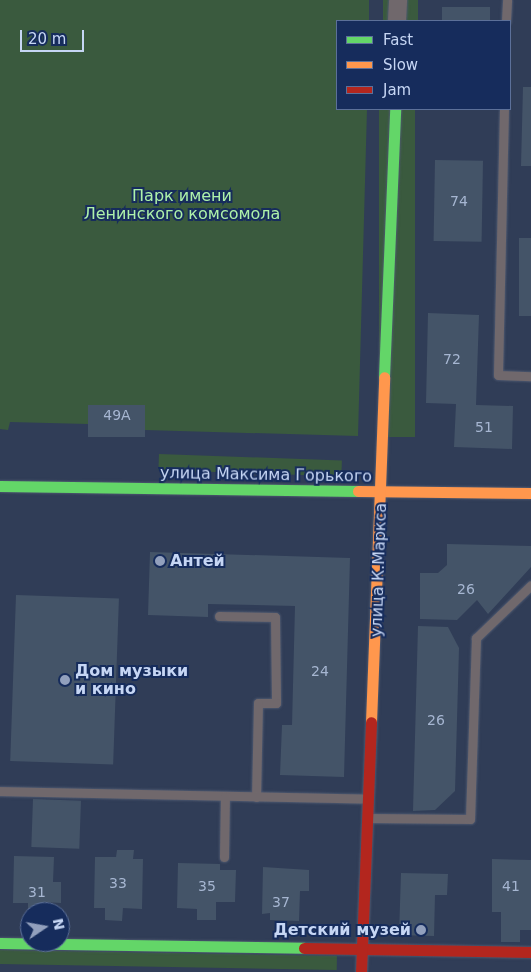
<!DOCTYPE html>
<html>
<head>
<meta charset="utf-8">
<style>
  body { margin:0 }
  #map { position:relative; width:531px; height:972px; overflow:hidden; background:#303d57; font-family:"DejaVu Sans",sans-serif }
  div>[style] { position:absolute }
  .green>* { inset:0; background:#3a5a3e; transform-origin:0 0 }
  .building>* { inset:0; background:#445468; transform-origin:0 0 }
  .roads { filter:drop-shadow(0 0 1px #4e5970) drop-shadow(0 0 1px #4e5970) }
  .lane>* { height:9px; margin:-4.5px; padding:0 4.5px; transform-origin:4.5px; border-radius:4.5px; background:#70686c }
  .street>* { height:18px; margin:-9px; padding:0 9px; transform-origin:9px; border-radius:9px; background:#70686c }
  .fast>* { height:11px; margin:-5.5px; padding:0 5.5px; transform-origin:5.5px; border-radius:5.5px; background:#63d668 }
  .slow>* { height:11px; margin:-5.5px; padding:0 5.5px; transform-origin:5.5px; border-radius:5.5px; background:#ff974d }
  .jam>* { height:11px; margin:-5.5px; padding:0 5.5px; transform-origin:5.5px; border-radius:5.5px; background:#b3261e }
  .dots>* { width:14px; height:14px; translate:-50% -50%; box-sizing:border-box; border:2px solid #162c5c; border-radius:50% }
  span { translate:-50% -50%; white-space:nowrap; text-align:center; line-height:1.15; -webkit-text-stroke:4px #162c5c; paint-order:stroke }
  .number-label { font-size:14px; color:#a6b6d1 }
  .number-label span { -webkit-text-stroke-width:0 }
  .park-label { font-size:16px; color:#aef1a9 }
  .street-label { font-size:16px; color:#c6d6f4 }
  .poi-label { font-size:16px; color:#c6d6f4; font-weight:700 }
  .left { translate:0 -50%; text-align:left }
  .right { translate:-100% -50%; text-align:right }
  .legend { position:absolute; left:336px; top:20px; width:175px; height:90px; box-sizing:border-box; background:#162c5c; border:1px solid #5c7099; margin:0; padding:6px 9px; list-style:none; font-size:15px; color:#c6d6f4 }
  .legend li { display:flex; align-items:center; gap:10px; height:25px }
  .legend b { width:25px; border:1px solid #5c7099 }
  .north { position:absolute; left:20px; top:902px; width:50px; height:50px; box-sizing:border-box; background:#162c5c; border:1px solid #5c7099; border-radius:50%; rotate:78deg; font-size:14px; font-weight:700; line-height:20px; text-align:center; color:#c6d6f4 }
  .north::after { content:''; display:block; margin:auto; width:18px; height:22px; background:#92a0bd; clip-path:polygon(50% 0,100% 100%,50% 72%,0 100%) }
  .scale { position:absolute; left:20px; top:30px; width:64px; height:22px; box-sizing:border-box; border:2px solid #c6d6f4; border-top:0; padding-left:6px; font-size:15px; line-height:18px; white-space:nowrap; color:#c6d6f4; -webkit-text-stroke:4px #162c5c; paint-order:stroke }
</style>
</head>
<body>
<div id="map">
  <div class="green">
    <div style="clip-path:polygon(0 0,369px 0,369px 21px,337px 21px,337px 109px,367px 109px,358px 436px,145px 430px,145px 405px,89px 405px,88px 424px,10px 422px,8px 430px,0 429px)"></div>
    <div style="left:383px;top:0;width:35px;height:21px"></div>
    <div style="left:379px;top:109px;width:36px;height:328px"></div>
    <div style="left:159px;top:454px;width:183px;height:16px;rotate:2deg"></div>
    <div style="left:0;top:950px;width:337px;height:14px;rotate:1deg"></div>
  </div>
  <div class="building">
    <div style="left:442px;top:7px;width:48px;height:14px"></div>
    <div style="clip-path:polygon(523px 87px,531px 87px,531px 166px,521px 166px)"></div>
    <div style="left:435px;top:160px;width:48px;height:81px;rotate:1deg"></div>
    <div style="left:519px;top:238px;width:12px;height:78px"></div>
    <div style="clip-path:polygon(428px 313px,479px 315px,476px 405px,513px 406px,512px 449px,454px 447px,456px 404px,426px 403px)"></div>
    <div style="left:88px;top:405px;width:57px;height:32px"></div>
    <div style="clip-path:polygon(447px 544px,531px 546px,531px 567px,488px 614px,477px 600px,457px 620px,420px 619px,420px 573px,438px 573px,447px 565px)"></div>
    <div style="clip-path:polygon(150px 552px,350px 558px,344px 777px,280px 775px,282px 725px,292px 725px,295px 606px,208px 604px,208px 617px,148px 615px)"></div>
    <div style="left:16px;top:595px;width:103px;height:166px;rotate:2deg"></div>
    <div style="clip-path:polygon(418px 626px,448px 627px,459px 648px,455px 791px,435px 810px,413px 811px)"></div>
    <div style="left:33px;top:799px;width:48px;height:48px;rotate:2deg"></div>
    <div style="clip-path:polygon(117px 850px,134px 850px,133px 859px,143px 859px,142px 909px,123px 908px,122px 921px,105px 920px,105px 908px,94px 908px,95px 857px,116px 857px)"></div>
    <div style="clip-path:polygon(14px 856px,54px 857px,53px 882px,61px 882px,61px 903px,44px 902px,44px 912px,28px 912px,28px 903px,13px 903px)"></div>
    <div style="clip-path:polygon(492px 859px,531px 860px,531px 930px,520px 930px,520px 942px,501px 942px,501px 912px,492px 912px)"></div>
    <div style="clip-path:polygon(178px 863px,220px 864px,220px 870px,236px 870px,235px 902px,216px 902px,216px 920px,197px 920px,197px 909px,177px 908px)"></div>
    <div style="clip-path:polygon(263px 867px,309px 870px,309px 891px,300px 891px,299px 921px,270px 920px,270px 913px,262px 914px)"></div>
    <div style="clip-path:polygon(401px 873px,448px 874px,447px 895px,435px 895px,434px 936px,399px 935px)"></div>
  </div>
  <div class="roads">
    <div class="lane">
      <div style="left:506px;top:21px;width:21px;rotate:-87deg"></div>
      <div style="left:504px;top:109px;width:266px;rotate:91.3deg"></div>
      <div style="left:498px;top:375px;width:33px;rotate:2deg"></div>
      <div style="left:219px;top:616px;width:56px;rotate:1deg"></div>
      <div style="left:275px;top:617px;width:86px;rotate:89.3deg"></div>
      <div style="left:276px;top:703px;width:18px;rotate:180deg"></div>
      <div style="left:258px;top:703px;width:94px;rotate:91.2deg"></div>
      <div style="left:0;top:791px;width:368px;rotate:1.2deg"></div>
      <div style="left:370px;top:818px;width:100px;rotate:0.6deg"></div>
      <div style="left:470px;top:819px;width:181px;rotate:-88.1deg"></div>
      <div style="left:476px;top:638px;width:76px;rotate:-43.9deg"></div>
      <div style="left:224px;top:857px;width:61px;rotate:-89.1deg"></div>
    </div>
    <div class="street">
      <div style="left:397px;top:21px;width:21px;rotate:-87deg"></div>
    </div>
    <div class="fast">
      <div style="left:384px;top:377px;width:268px;rotate:-87.6deg"></div>
      <div style="left:0;top:486px;width:358px;rotate:0.8deg"></div>
      <div style="left:0;top:943px;width:304px;rotate:0.9deg"></div>
    </div>
    <div class="slow">
      <div style="left:358px;top:491px;width:173px;rotate:0.7deg"></div>
      <div style="left:371px;top:722px;width:345px;rotate:-87.8deg"></div>
    </div>
    <div class="jam">
      <div style="left:304px;top:948px;width:227px;rotate:1deg"></div>
      <div style="left:361px;top:972px;width:250px;rotate:-87.7deg"></div>
    </div>
  </div>
  <div class="dots">
    <div style="left:160px;top:561px;background:#92a0bd"></div>
    <div style="left:65px;top:680px;background:#92a0bd"></div>
    <div style="left:421px;top:930px;background:#92a0bd"></div>
  </div>
  <div class="number-label">
    <span style="left:459px;top:201px">74</span>
    <span style="left:452px;top:359px">72</span>
    <span style="left:117px;top:415px">49А</span>
    <span style="left:484px;top:427px">51</span>
    <span style="left:466px;top:589px">26</span>
    <span style="left:320px;top:671px">24</span>
    <span style="left:436px;top:720px">26</span>
    <span style="left:118px;top:883px">33</span>
    <span style="left:207px;top:886px">35</span>
    <span style="left:511px;top:886px">41</span>
    <span style="left:37px;top:892px">31</span>
    <span style="left:281px;top:902px">37</span>
  </div>
  <div class="park-label">
    <span style="left:182px;top:205px">Парк имени<br>Ленинского комсомола</span>
  </div>
  <div class="street-label">
    <span style="left:266px;top:475px;rotate:1deg">улица Максима Горького</span>
    <span style="left:379px;top:570px;rotate:-88deg">улица К.Маркса</span>
  </div>
  <div class="poi-label">
    <span class="left" style="left:170px;top:561px">Антей</span>
    <span class="left" style="left:75px;top:680px">Дом музыки<br>и кино</span>
    <span class="right" style="left:411px;top:930px">Детский музей</span>
  </div>
  <ul class="legend">
  <li><b style="height:6px;background:#63d668"></b>Fast</li>
  <li><b style="height:6px;background:#ff974d"></b>Slow</li>
  <li><b style="height:6px;background:#b3261e"></b>Jam</li>
  </ul>
  <div class="north">N</div>
  <div class="scale">20 m</div>
</div>
</body>
</html>
